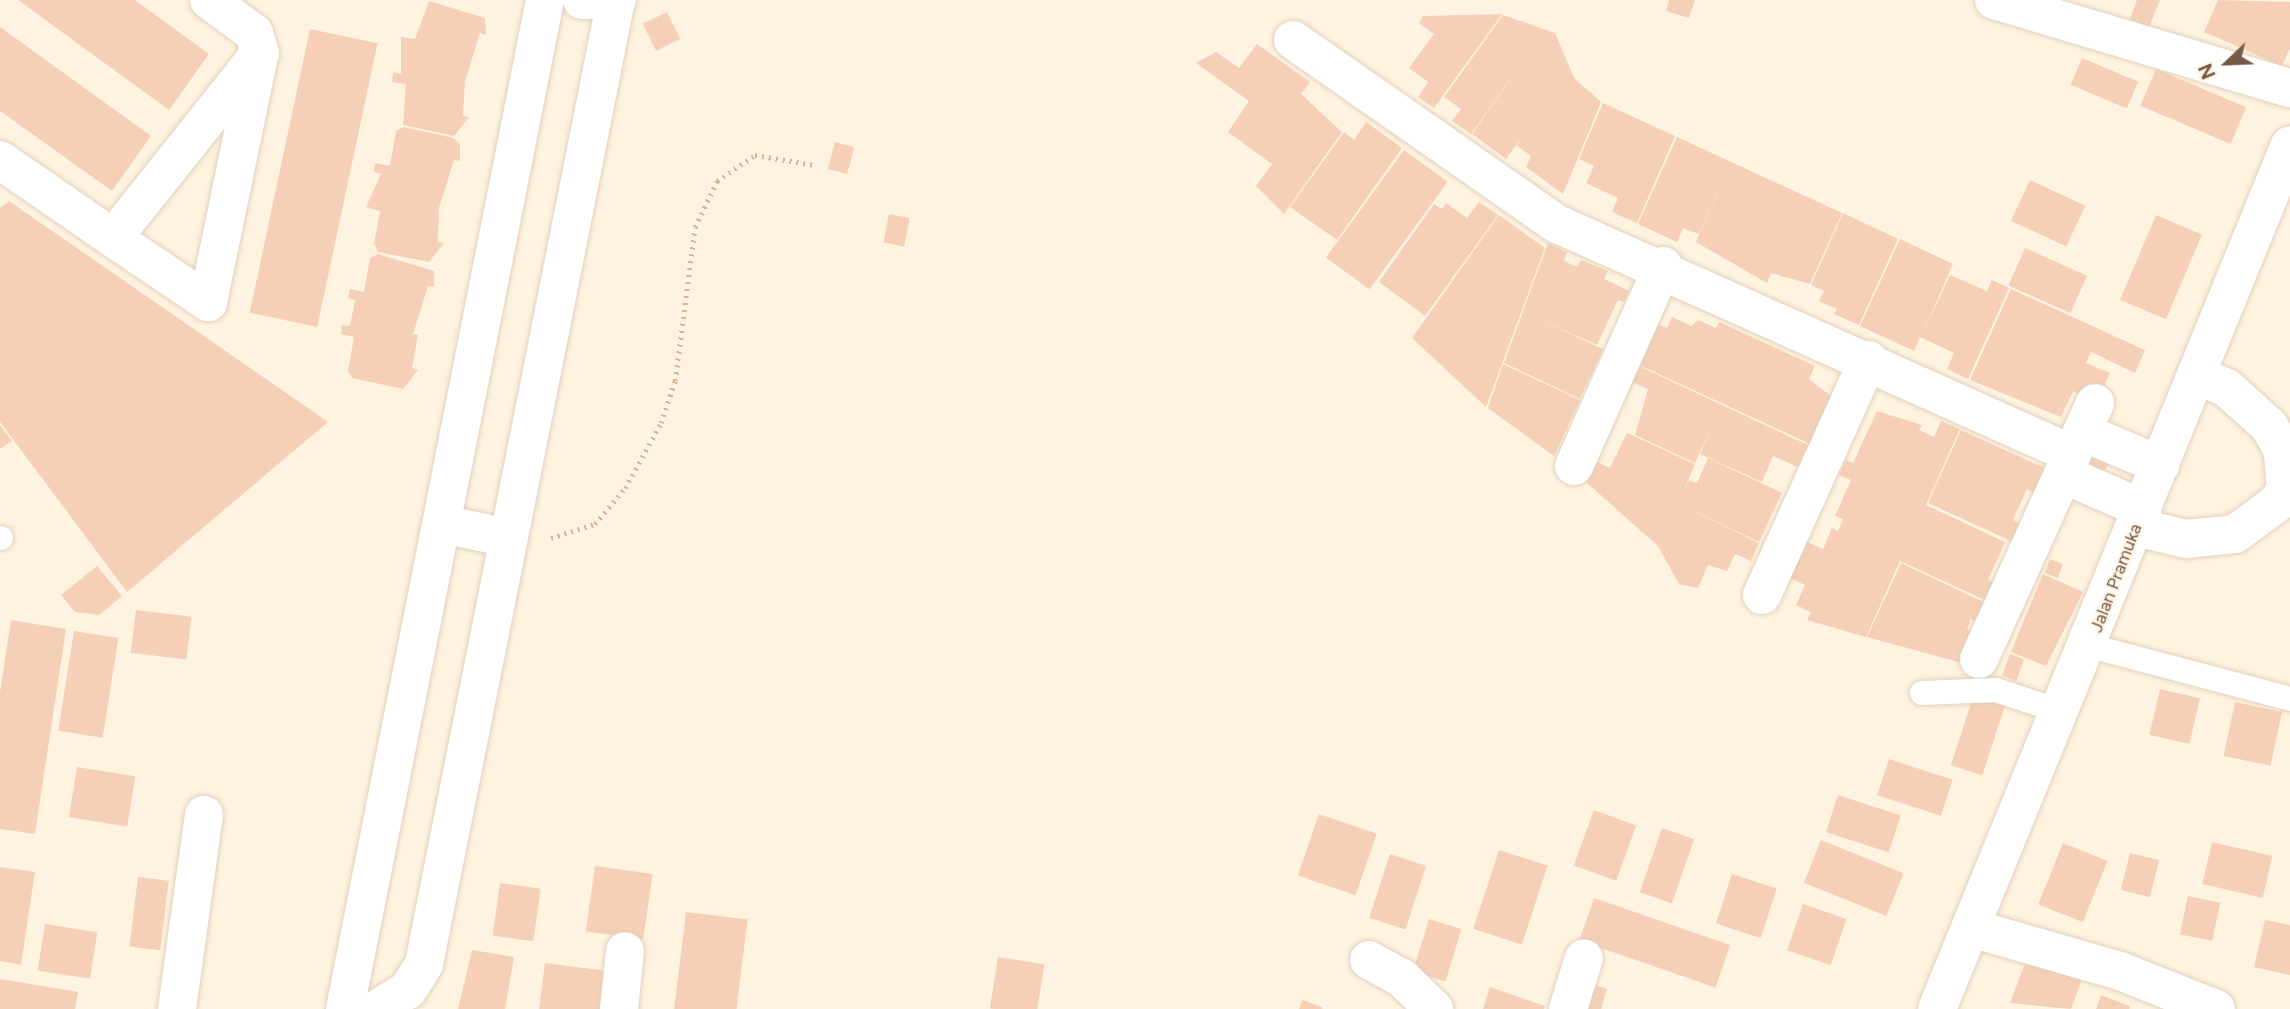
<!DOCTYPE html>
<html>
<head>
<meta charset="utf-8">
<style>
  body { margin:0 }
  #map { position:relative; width:2290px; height:1009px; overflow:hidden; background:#fef3e0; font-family:Figtree,sans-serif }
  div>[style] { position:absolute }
  .building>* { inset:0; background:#f5d0b6; transform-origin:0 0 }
  .path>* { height:4.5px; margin-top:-2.25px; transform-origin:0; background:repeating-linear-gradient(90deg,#dab499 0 2px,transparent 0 7px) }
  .roads { filter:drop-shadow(0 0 2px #e2cfbb) drop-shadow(0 0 2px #e2cfbb) }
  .service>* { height:24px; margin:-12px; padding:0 12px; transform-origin:12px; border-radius:12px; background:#fff }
  .minor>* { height:38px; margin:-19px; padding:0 19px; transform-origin:19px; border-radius:19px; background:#fff }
  .tertiary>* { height:38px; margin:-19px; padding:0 19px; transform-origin:19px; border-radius:19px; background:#fff }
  span { translate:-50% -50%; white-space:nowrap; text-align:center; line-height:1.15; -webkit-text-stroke:5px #fff6e8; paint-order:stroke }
  .street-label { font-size:18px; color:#765846 }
  .north { position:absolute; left:2192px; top:28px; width:70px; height:70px; -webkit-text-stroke:5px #fff6e8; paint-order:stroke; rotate:247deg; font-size:19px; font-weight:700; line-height:28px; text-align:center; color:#765846 }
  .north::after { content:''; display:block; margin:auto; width:24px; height:32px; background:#765846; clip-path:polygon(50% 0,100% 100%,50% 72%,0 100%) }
</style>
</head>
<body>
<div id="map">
  <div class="building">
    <div style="clip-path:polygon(18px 0,135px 0,209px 54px,169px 110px)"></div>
    <div style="clip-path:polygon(1669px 0,1695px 0,1689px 18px,1666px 11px)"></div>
    <div style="clip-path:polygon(2137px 0,2160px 0,2149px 27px,2130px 19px)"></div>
    <div style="clip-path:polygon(2218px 0,2290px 2px,2290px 48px,2282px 66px,2204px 32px)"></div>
    <div style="clip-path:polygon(429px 1px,485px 18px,486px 35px,480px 33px,465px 81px,463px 116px,469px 117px,454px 136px,403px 125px,406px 84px,392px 82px,393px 72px,401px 74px,401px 37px,415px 39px)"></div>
    <div style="left:667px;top:12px;width:30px;height:27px;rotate:64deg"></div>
    <div style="clip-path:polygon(1502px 14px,1434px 108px,1418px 97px,1428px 82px,1409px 68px,1434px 34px,1419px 23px,1423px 16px)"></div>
    <div style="clip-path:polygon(1503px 15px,1555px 33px,1574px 78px,1601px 102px,1563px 194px,1526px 167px,1531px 156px,1517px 146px,1520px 140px,1506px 159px,1472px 134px,1535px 44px,1471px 134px,1452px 121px,1461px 109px,1444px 97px)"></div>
    <div style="clip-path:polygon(0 27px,151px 136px,112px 191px,0 111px)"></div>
    <div style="left:310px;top:29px;width:69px;height:290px;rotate:12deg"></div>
    <div style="clip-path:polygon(1257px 44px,1310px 82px,1301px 94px,1342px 132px,1284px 214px,1256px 186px,1272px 164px,1228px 132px,1249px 101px,1196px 63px,1216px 52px,1239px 68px)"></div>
    <div style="left:2082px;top:58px;width:61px;height:29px;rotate:23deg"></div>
    <div style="left:2156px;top:69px;width:98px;height:40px;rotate:23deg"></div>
    <div style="clip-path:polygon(1603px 103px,1675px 136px,1637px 223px,1612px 212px,1618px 198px,1586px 183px,1594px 166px,1579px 159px)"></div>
    <div style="clip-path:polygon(1366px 122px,1402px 148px,1337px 240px,1290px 207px,1344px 132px,1354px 140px)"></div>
    <div style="clip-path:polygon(403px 127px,454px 138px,460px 145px,460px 161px,454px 160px,439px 208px,438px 242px,444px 243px,429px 262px,378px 252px,374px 244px,380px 211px,366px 207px,381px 174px,374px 172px,375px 163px,390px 166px,396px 131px)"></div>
    <div style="clip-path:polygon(1677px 137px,1842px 213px,1810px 284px,1771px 273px,1767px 283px,1696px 242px,1729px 167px,1699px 234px,1683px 228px,1677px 242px,1638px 224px)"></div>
    <div style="left:835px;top:142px;width:20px;height:28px;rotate:15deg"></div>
    <div style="left:1404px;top:150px;width:54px;height:133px;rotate:36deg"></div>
    <div style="left:2030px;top:180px;width:61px;height:45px;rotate:25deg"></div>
    <div style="clip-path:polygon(9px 201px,328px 422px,127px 592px,0 422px,0 208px)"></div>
    <div style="clip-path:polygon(1479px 202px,1498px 215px,1425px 316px,1379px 282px,1434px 204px,1442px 209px,1446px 203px,1467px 218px)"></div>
    <div style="clip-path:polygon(1843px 213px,1898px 239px,1859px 325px,1834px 314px,1837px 309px,1819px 301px,1824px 291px,1811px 285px)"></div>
    <div style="left:889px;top:214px;width:21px;height:29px;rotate:11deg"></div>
    <div style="clip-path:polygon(1499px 215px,1545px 248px,1486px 407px,1412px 338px)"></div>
    <div style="left:2156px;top:215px;width:50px;height:92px;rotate:23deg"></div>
    <div style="clip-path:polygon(1900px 239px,1953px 264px,1923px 333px,1950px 275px,1987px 291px,1992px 280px,2009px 288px,1968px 379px,1947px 369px,1954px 353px,1920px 337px,1914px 351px,1860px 326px)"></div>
    <div style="clip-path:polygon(1548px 243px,1567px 252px,1564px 261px,1577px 267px,1581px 260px,1608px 271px,1604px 279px,1629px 291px,1624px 302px,1618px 300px,1597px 345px,1536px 318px,1603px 349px,1580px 399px,1504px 363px)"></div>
    <div style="left:2025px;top:248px;width:68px;height:41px;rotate:24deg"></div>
    <div style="clip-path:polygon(378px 254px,434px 271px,434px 287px,428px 286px,413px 334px,418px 335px,412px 368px,418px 370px,403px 389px,352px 378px,348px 371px,354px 337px,341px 334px,342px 325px,350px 326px,355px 300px,348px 298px,350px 289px,364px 292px,370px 258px)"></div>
    <div style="clip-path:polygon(2011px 289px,2145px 350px,2135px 373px,2091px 352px,2086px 363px,2110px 373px,2097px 402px,2073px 391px,2061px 417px,1970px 380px)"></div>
    <div style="clip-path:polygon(1672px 317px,1691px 326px,1698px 320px,1716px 328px,1719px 322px,1815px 366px,1809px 379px,1831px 396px,1810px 444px,1637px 364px,1655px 323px,1667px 328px)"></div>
    <div style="clip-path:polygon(1503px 364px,1580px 400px,1554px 456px,1488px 408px)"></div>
    <div style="clip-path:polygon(1639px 366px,1808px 445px,1798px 467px,1773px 456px,1762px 482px,1700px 454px,1713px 423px,1695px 463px,1635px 435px,1648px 389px,1632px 382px)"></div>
    <div style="clip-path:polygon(1877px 411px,1922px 425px,1919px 430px,1934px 437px,1941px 421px,1960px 429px,1926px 505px,2005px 542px,1988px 580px,1997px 584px,1989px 602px,1900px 561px,1866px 637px,1807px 620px,1811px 612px,1796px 605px,1805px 585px,1790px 578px,1807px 542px,1823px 549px,1832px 528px,1838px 531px,1843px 519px,1835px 516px,1851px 480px,1839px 475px,1846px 460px,1853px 463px)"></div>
    <div style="clip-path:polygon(0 425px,12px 441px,0 449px)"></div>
    <div style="clip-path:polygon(1961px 430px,2049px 470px,2038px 495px,2027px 489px,2013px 520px,2024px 526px,2015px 543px,1928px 503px)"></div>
    <div style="clip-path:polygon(1627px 433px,1695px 464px,1683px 492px,1689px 480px,1697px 483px,1708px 458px,1782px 493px,1759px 542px,1677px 503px,1759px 543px,1751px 561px,1735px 554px,1727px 571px,1708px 565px,1698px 588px,1679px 584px,1658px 546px,1586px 482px,1595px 461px,1610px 468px)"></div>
    <div style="left:2089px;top:451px;width:22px;height:18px;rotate:22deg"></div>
    <div style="left:2050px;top:559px;width:14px;height:15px;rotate:21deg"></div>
    <div style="clip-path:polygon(1901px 563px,1988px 604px,1980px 623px,1971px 619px,1967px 629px,1975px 633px,1962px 663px,1867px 637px)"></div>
    <div style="clip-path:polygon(97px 566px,122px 596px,99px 615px,75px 612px,61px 595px)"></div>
    <div style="clip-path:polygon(2043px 574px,2083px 592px,2046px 666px,2011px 652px)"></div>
    <div style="left:136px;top:610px;width:56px;height:43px;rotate:7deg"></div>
    <div style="clip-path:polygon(11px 620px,66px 629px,35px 834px,0 829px,0 692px)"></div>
    <div style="left:74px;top:631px;width:45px;height:101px;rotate:9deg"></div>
    <div style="left:2010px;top:654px;width:15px;height:23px;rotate:20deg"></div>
    <div style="left:2160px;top:689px;width:41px;height:47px;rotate:13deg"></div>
    <div style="left:1974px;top:694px;width:33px;height:75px;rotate:18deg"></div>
    <div style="left:2235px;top:702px;width:48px;height:55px;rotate:12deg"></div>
    <div style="left:1889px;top:759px;width:67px;height:38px;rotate:18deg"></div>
    <div style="left:77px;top:767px;width:59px;height:51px;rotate:9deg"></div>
    <div style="left:1838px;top:795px;width:66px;height:39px;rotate:18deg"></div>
    <div style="left:1594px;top:810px;width:45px;height:59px;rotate:20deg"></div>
    <div style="left:1319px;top:814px;width:61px;height:65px;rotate:19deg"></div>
    <div style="left:1662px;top:828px;width:34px;height:68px;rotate:19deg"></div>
    <div style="left:1821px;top:840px;width:89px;height:46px;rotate:22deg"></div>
    <div style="left:2212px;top:842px;width:62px;height:43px;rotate:13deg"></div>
    <div style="left:2063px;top:843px;width:48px;height:66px;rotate:22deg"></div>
    <div style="left:1499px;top:850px;width:51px;height:83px;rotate:18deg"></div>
    <div style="left:2130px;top:853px;width:30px;height:38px;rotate:14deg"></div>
    <div style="left:1390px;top:854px;width:38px;height:67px;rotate:18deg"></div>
    <div style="left:595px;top:866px;width:58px;height:66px;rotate:8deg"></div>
    <div style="clip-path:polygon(0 867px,35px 872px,21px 965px,0 961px)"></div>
    <div style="left:1732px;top:874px;width:47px;height:52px;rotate:18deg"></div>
    <div style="left:138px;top:877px;width:31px;height:70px;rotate:7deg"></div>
    <div style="left:500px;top:883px;width:41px;height:53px;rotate:8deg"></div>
    <div style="left:2188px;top:896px;width:33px;height:39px;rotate:12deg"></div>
    <div style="left:1594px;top:898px;width:144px;height:45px;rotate:19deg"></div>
    <div style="left:1803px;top:904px;width:46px;height:49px;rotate:19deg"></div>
    <div style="left:686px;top:912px;width:62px;height:98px;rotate:7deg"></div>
    <div style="left:1429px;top:919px;width:34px;height:55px;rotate:17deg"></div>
    <div style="clip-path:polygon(2265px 920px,2290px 925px,2290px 975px,2254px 967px)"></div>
    <div style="left:45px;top:924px;width:53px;height:47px;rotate:9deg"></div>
    <div style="clip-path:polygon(472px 950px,514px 957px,505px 1009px,458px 1009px)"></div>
    <div style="left:998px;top:957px;width:47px;height:52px;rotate:9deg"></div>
    <div style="clip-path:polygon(2027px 958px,2082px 979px,2071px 1009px,2010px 1003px)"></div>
    <div style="clip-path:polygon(545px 963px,607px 971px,602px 1009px,539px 1009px)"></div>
    <div style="clip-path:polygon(0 979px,78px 992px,75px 1009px,0 1009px)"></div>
    <div style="clip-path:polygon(1592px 984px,1607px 989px,1601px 1009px,1584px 1009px)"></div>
    <div style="clip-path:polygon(1490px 987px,1545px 1006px,1544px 1009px,1483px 1009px)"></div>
    <div style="clip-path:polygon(2101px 995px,2130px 1006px,2129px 1009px,2096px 1009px)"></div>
    <div style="clip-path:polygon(1302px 1000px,1322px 1007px,1322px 1009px,1299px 1009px)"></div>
  </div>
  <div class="path">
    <div style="left:551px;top:538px;width:46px;rotate:-17.7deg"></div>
    <div style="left:595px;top:524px;width:47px;rotate:-50.2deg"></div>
    <div style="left:625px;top:488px;width:74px;rotate:-61deg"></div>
    <div style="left:661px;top:423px;width:44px;rotate:-71.6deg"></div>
    <div style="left:675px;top:381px;width:155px;rotate:-82.6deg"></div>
    <div style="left:695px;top:227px;width:51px;rotate:-64.4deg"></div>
    <div style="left:717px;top:181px;width:46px;rotate:-34.4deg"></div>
    <div style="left:755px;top:155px;width:61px;rotate:9.5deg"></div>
  </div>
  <div class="roads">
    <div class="service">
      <div style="left:0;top:538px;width:1px"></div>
      <div style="left:2090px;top:646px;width:207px;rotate:14.8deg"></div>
      <div style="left:1922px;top:693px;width:74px;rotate:-2.3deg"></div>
      <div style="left:1996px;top:690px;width:70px;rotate:18.4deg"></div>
    </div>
    <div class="minor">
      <div style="left:582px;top:0;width:35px"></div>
      <div style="left:1994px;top:0;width:309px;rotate:16.6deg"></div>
      <div style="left:1293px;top:40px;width:320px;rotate:34.9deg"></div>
      <div style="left:1555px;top:223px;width:566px;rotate:24.08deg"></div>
      <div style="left:0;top:160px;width:137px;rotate:34.6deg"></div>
      <div style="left:113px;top:238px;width:236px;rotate:-51.5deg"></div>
      <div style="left:260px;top:53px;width:21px;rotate:-107deg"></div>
      <div style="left:254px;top:33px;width:56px;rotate:-143.7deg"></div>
      <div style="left:113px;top:238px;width:115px;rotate:34deg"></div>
      <div style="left:208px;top:302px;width:247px;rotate:-78.3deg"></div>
      <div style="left:2082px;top:432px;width:85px;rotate:22.9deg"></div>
      <div style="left:1574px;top:466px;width:219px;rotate:-66deg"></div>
      <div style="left:2063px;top:474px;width:87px;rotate:23.6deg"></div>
      <div style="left:442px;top:524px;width:63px;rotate:11.8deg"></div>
      <div style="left:2136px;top:527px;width:51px;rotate:13.5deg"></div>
      <div style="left:2186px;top:539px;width:49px;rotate:-5.8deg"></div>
      <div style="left:2235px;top:534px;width:52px;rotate:-36.4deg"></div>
      <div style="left:2277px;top:503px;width:17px;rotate:-57deg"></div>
      <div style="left:2286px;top:489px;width:38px;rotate:-95deg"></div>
      <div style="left:2283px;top:451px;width:29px;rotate:-119deg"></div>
      <div style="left:2269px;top:426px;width:57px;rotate:-137.9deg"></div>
      <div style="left:2227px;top:388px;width:33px;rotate:-157deg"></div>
      <div style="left:1762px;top:595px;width:258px;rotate:-65.7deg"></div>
      <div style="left:1979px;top:659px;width:281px;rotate:-65.6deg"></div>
      <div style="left:1971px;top:928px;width:155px;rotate:16.1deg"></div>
      <div style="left:2120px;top:971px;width:103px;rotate:21.6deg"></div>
      <div style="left:1369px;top:960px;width:38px;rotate:29deg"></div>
      <div style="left:1402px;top:978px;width:45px;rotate:44.1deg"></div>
      <div style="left:177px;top:1009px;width:196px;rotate:-82.1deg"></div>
      <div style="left:345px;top:1009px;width:1029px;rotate:-78.79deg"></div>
      <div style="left:377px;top:1009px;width:36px;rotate:-32deg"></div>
      <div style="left:408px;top:990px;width:31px;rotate:-58deg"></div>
      <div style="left:424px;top:964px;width:983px;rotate:-78.74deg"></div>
      <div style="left:619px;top:1009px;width:58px;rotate:-84.1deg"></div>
      <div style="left:1568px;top:1009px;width:53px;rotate:-72.6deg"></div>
    </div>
    <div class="tertiary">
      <div style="left:1937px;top:1009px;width:933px;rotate:-67.78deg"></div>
    </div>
  </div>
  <div class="street-label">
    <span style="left:2116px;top:578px;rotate:-69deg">Jalan Pramuka</span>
  </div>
  <div class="north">N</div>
</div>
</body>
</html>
